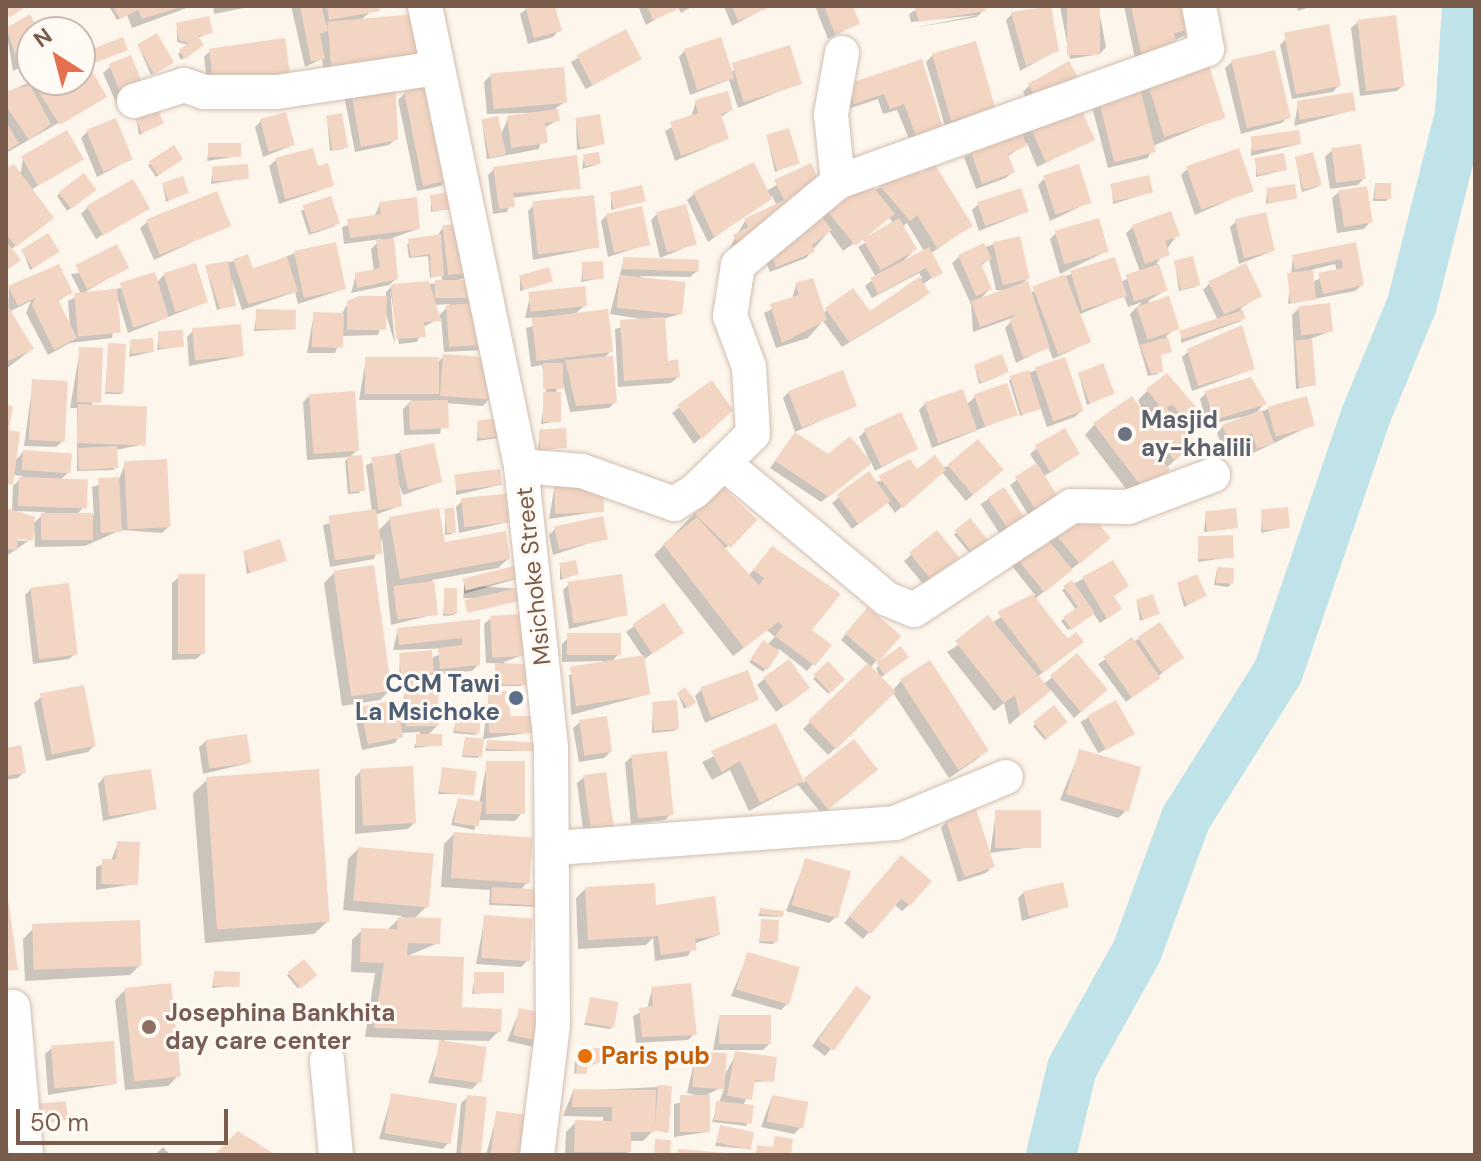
<!DOCTYPE html>
<html>
<head>
<meta charset="utf-8">
<style>
  body { margin:0 }
  #map { position:relative; width:1481px; height:1161px; overflow:hidden; background:#fdf6ec; font-family:"DM Sans",sans-serif }
  div>[style] { position:absolute }
  .shadow>* { inset:0; background:#0003; transform-origin:0 0 }
  .river>* { height:50px; margin:-25px; padding:0 25px; transform-origin:25px; border-radius:25px; background:#bfe3e8 }
  .building>* { inset:0; background:#f3d5c3; transform-origin:0 0 }
  .roads { filter:drop-shadow(0 0 2px #d1beb0) drop-shadow(0 0 2px #d1beb0) }
  .minor>* { height:34px; margin:-17px; padding:0 17px; transform-origin:17px; border-radius:17px; background:#fff }
  .dots>* { width:22px; height:22px; translate:-50% -50%; box-sizing:border-box; border:4px solid #fffaf3; border-radius:50% }
  span { translate:-50% -50%; white-space:nowrap; text-align:center; line-height:1.15; -webkit-text-stroke:6px #fffaf3; paint-order:stroke }
  .worship-label { font-size:24px; color:#5b616d; font-weight:700 }
  .left { translate:0 -50%; text-align:left }
  .street-label { font-size:24px; color:#7a5c4d }
  .service-label { font-size:24px; color:#4e5e75; font-weight:700 }
  .right { translate:-100% -50%; text-align:right }
  .education-label { font-size:24px; color:#785e54; font-weight:700 }
  .food-label { font-size:24px; color:#c56008; font-weight:700 }
  .frame { position:absolute; inset:0; border:8px solid #7a5c4d; pointer-events:none }
  .north { position:absolute; left:16px; top:16px; width:80px; height:80px; box-sizing:border-box; background:#fffaf3; border:2px solid #cabbb1; border-radius:50%; rotate:324deg; font-size:22px; font-weight:700; line-height:32px; text-align:center; color:#7a5c4d }
  .north::after { content:''; display:block; margin:auto; width:28px; height:36px; background:#e76f51; clip-path:polygon(50% 0,100% 100%,50% 72%,0 100%) }
  .scale { position:absolute; left:16px; top:1109px; width:212px; height:36px; box-sizing:border-box; border:4px solid #7a5c4d; border-top:0; padding-left:10px; font-size:24px; line-height:28px; white-space:nowrap; color:#7a5c4d; -webkit-text-stroke:6px #fffaf3; paint-order:stroke }
</style>
</head>
<body>
<div id="map">
  <div class="shadow">
    <div style="clip-path:polygon(192px 6px,132px 28px,127px 15px,117px 20px,110px 8px)"></div>
    <div style="clip-path:polygon(213px 6px,254px 6px,214px 14px)"></div>
    <div style="clip-path:polygon(291px 6px,322px 12px,322px 6px,377px 6px,362px 19px,393px 77px,396px 139px,389px 145px,355px 152px,344px 95px,325px 85px,322px 59px,305px 67px)"></div>
    <div style="clip-path:polygon(530px 6px,553px 6px,559px 30px,553px 37px,528px 44px,520px 14px)"></div>
    <div style="clip-path:polygon(638px 6px,693px 6px,681px 13px,677px 6px,646px 25px)"></div>
    <div style="clip-path:polygon(724px 6px,767px 6px,767px 7px,732px 26px)"></div>
    <div style="clip-path:polygon(815px 6px,851px 6px,858px 23px,828px 39px)"></div>
    <div style="clip-path:polygon(922px 6px,982px 6px,983px 11px,977px 17px,913px 28px,978px 15px,911px 22px,909px 14px)"></div>
    <div style="clip-path:polygon(1060px 6px,1098px 6px,1106px 47px,1100px 54px,1070px 59px)"></div>
    <div style="clip-path:polygon(1124px 6px,1190px 6px,1188px 34px,1135px 59px)"></div>
    <div style="clip-path:polygon(1296px 6px,1312px 6px,1298px 11px)"></div>
    <div style="clip-path:polygon(1012px 14px,1057px 50px,1020px 71px,1006px 20px)"></div>
    <div style="clip-path:polygon(29px 17px,38px 32px,32px 32px,32px 61px,13px 71px,6px 30px)"></div>
    <div style="clip-path:polygon(1358px 22px,1403px 85px,1397px 91px,1360px 96px,1351px 28px)"></div>
    <div style="clip-path:polygon(177px 25px,210px 33px,197px 38px,199px 47px,181px 60px,178px 54px,189px 45px,177px 42px)"></div>
    <div style="left:625px;top:32px;width:31px;height:62px;rotate:61deg"></div>
    <div style="clip-path:polygon(1286px 39px,1339px 85px,1333px 92px,1292px 99px,1280px 45px)"></div>
    <div style="clip-path:polygon(283px 40px,208px 90px,204px 57px,210px 51px)"></div>
    <div style="clip-path:polygon(138px 45px,168px 65px,151px 75px)"></div>
    <div style="clip-path:polygon(126px 50px,86px 66px,83px 55px,85px 53px)"></div>
    <div style="clip-path:polygon(685px 50px,729px 70px,800px 83px,738px 108px,729px 80px,690px 95px,679px 57px)"></div>
    <div style="clip-path:polygon(933px 55px,993px 107px,945px 126px,926px 62px)"></div>
    <div style="clip-path:polygon(921px 61px,935px 137px,912px 146px,897px 110px,883px 114px,878px 99px,848px 109px,842px 92px)"></div>
    <div style="clip-path:polygon(1232px 62px,1288px 117px,1282px 123px,1241px 134px,1225px 68px)"></div>
    <div style="clip-path:polygon(110px 67px,136px 96px,117px 105px,103px 73px)"></div>
    <div style="clip-path:polygon(89px 70px,104px 97px,6px 153px,6px 93px,34px 80px,80px 80px)"></div>
    <div style="clip-path:polygon(491px 75px,565px 102px,556px 108px,558px 120px,544px 128px,539px 149px,487px 159px,482px 121px,500px 137px,508px 118px,555px 112px,487px 114px,484px 82px)"></div>
    <div style="clip-path:polygon(1076px 79px,1031px 107px,1023px 92px,1029px 86px)"></div>
    <div style="clip-path:polygon(1148px 80px,1223px 117px,1153px 146px,1148px 158px,1108px 168px,1091px 103px)"></div>
    <div style="clip-path:polygon(405px 93px,447px 180px,441px 186px,417px 191px,398px 100px)"></div>
    <div style="clip-path:polygon(696px 102px,731px 110px,720px 118px,727px 139px,675px 161px,665px 131px,691px 117px)"></div>
    <div style="clip-path:polygon(1298px 104px,1354px 110px,1294px 126px)"></div>
    <div style="clip-path:polygon(136px 118px,162px 123px,139px 135px)"></div>
    <div style="clip-path:polygon(327px 118px,346px 146px,343px 149px,330px 151px)"></div>
    <div style="clip-path:polygon(576px 120px,603px 144px,577px 150px)"></div>
    <div style="clip-path:polygon(261px 121px,293px 145px,263px 157px,255px 127px)"></div>
    <div style="clip-path:polygon(1029px 125px,1092px 140px,1037px 167px,1027px 143px,1007px 157px,1012px 172px,1006px 178px,976px 189px,964px 157px)"></div>
    <div style="clip-path:polygon(88px 131px,131px 159px,97px 177px,81px 138px)"></div>
    <div style="clip-path:polygon(767px 137px,798px 162px,775px 172px)"></div>
    <div style="clip-path:polygon(1252px 141px,1299px 144px,1251px 156px)"></div>
    <div style="clip-path:polygon(209px 147px,239px 156px,207px 161px)"></div>
    <div style="clip-path:polygon(1331px 151px,1364px 178px,1358px 185px,1330px 189px,1325px 157px)"></div>
    <div style="clip-path:polygon(584px 157px,599px 164px,582px 169px)"></div>
    <div style="clip-path:polygon(23px 158px,81px 158px,31px 190px,45px 224px,10px 250px,6px 270px,6px 172px,21px 172px)"></div>
    <div style="clip-path:polygon(276px 160px,317px 168px,332px 186px,279px 204px,269px 166px)"></div>
    <div style="clip-path:polygon(1296px 160px,1320px 185px,1317px 187px,1302px 192px)"></div>
    <div style="clip-path:polygon(178px 161px,156px 177px,148px 165px,151px 163px)"></div>
    <div style="clip-path:polygon(1256px 161px,1285px 170px,1256px 177px)"></div>
    <div style="clip-path:polygon(810px 166px,791px 218px,730px 247px,745px 221px,777px 206px,772px 196px,708px 242px,687px 200px,694px 194px,766px 191px)"></div>
    <div style="clip-path:polygon(213px 169px,247px 178px,211px 184px)"></div>
    <div style="clip-path:polygon(494px 169px,579px 188px,512px 198px,507px 212px,493px 214px,488px 175px)"></div>
    <div style="clip-path:polygon(1187px 169px,1252px 190px,1195px 215px,1181px 175px)"></div>
    <div style="clip-path:polygon(1044px 179px,1090px 202px,1050px 221px,1038px 185px)"></div>
    <div style="clip-path:polygon(1375px 185px,1389px 198px,1386px 201px,1373px 201px)"></div>
    <div style="clip-path:polygon(163px 186px,187px 192px,166px 202px)"></div>
    <div style="clip-path:polygon(evenodd,881px 187px,970px 226px,930px 254px,940px 272px,922px 285px,928px 293px,921px 299px,842px 347px,823px 321px,808px 338px,776px 348px,764px 313px,792px 299px,796px 285px,823px 313px,852px 291px,869px 314px,922px 278px,919px 273px,872px 298px,865px 286px,876px 277px,858px 247px,894px 224px,889px 218px,843px 251px,829px 231px,806px 258px,770px 272px,763px 254px,826px 211px,881px 187px,907px 223px,924px 251px,900px 265px,915px 249px,902px 227px,907px 223px)"></div>
    <div style="clip-path:polygon(1112px 187px,1151px 192px,1113px 204px)"></div>
    <div style="clip-path:polygon(1267px 189px,1294px 198px,1266px 204px)"></div>
    <div style="clip-path:polygon(1339px 192px,1370px 222px,1364px 229px,1337px 233px,1332px 198px)"></div>
    <div style="clip-path:polygon(91px 193px,67px 211px,57px 196px,59px 194px)"></div>
    <div style="clip-path:polygon(611px 194px,643px 201px,611px 210px)"></div>
    <div style="clip-path:polygon(431px 197px,461px 207px,431px 212px)"></div>
    <div style="clip-path:polygon(329px 199px,335px 226px,309px 235px,301px 211px)"></div>
    <div style="clip-path:polygon(380px 204px,418px 229px,392px 238px,396px 279px,389px 285px,351px 293px,356px 275px,374px 271px,371px 249px,381px 239px,344px 244px,342px 227px,374px 217px)"></div>
    <div style="clip-path:polygon(979px 204px,1026px 212px,979px 231px,972px 210px)"></div>
    <div style="clip-path:polygon(534px 205px,598px 247px,533px 260px,528px 211px)"></div>
    <div style="clip-path:polygon(88px 207px,147px 207px,96px 239px,81px 214px)"></div>
    <div style="clip-path:polygon(657px 214px,694px 244px,660px 258px,651px 220px)"></div>
    <div style="clip-path:polygon(607px 215px,648px 244px,608px 257px,601px 221px)"></div>
    <div style="clip-path:polygon(1237px 221px,1273px 251px,1239px 264px,1230px 227px)"></div>
    <div style="clip-path:polygon(147px 222px,229px 225px,154px 260px,140px 228px)"></div>
    <div style="clip-path:polygon(evenodd,443px 227px,468px 277px,448px 283px,482px 282px,484px 350px,444px 352px,441px 318px,423px 327px,417px 342px,399px 344px,390px 289px,395px 344px,385px 311px,378px 335px,342px 336px,335px 353px,307px 353px,314px 314px,341px 315px,348px 303px,386px 298px,386px 292px,392px 286px,443px 283px,441px 275px,430px 278px,428px 256px,409px 258px,407px 244px,437px 237px,443px 227px,450px 304px,438px 317px,434px 305px,450px 304px)"></div>
    <div style="clip-path:polygon(evenodd,1133px 227px,1177px 235px,1157px 263px,1166px 290px,1148px 301px,1177px 328px,1166px 336px,1170px 351px,1159px 356px,1158px 374px,1148px 376px,1130px 314px,1142px 302px,1128px 307px,1124px 296px,1078px 315px,1089px 342px,1053px 359px,1048px 347px,1016px 363px,1005px 328px,1015px 317px,973px 332px,971px 304px,952px 263px,959px 257px,994px 244px,1028px 278px,1019px 287px,1030px 293px,1071px 274px,1121px 282px,1140px 272px,1126px 233px,1133px 227px,989px 259px,996px 290px,1008px 291px,978px 301px,990px 289px,980px 267px,989px 259px)"></div>
    <div style="clip-path:polygon(1057px 232px,1107px 251px,1060px 274px,1050px 239px)"></div>
    <div style="clip-path:polygon(evenodd,1354px 244px,1362px 285px,1355px 291px,1288px 304px,1293px 257px,1354px 244px,1335px 264px,1337px 271px,1312px 282px,1311px 270px,1335px 264px)"></div>
    <div style="clip-path:polygon(23px 251px,55px 254px,30px 270px)"></div>
    <div style="clip-path:polygon(295px 253px,344px 289px,298px 304px,295px 292px,242px 310px,232px 280px,234px 305px,217px 310px,206px 267px,234px 261px,252px 271px)"></div>
    <div style="clip-path:polygon(624px 259px,697px 271px,690px 277px,640px 276px,680px 314px,663px 319px,666px 363px,678px 377px,671px 383px,618px 387px,615px 329px,648px 320px,610px 314px)"></div>
    <div style="clip-path:polygon(1175px 263px,1198px 284px,1195px 287px,1179px 291px)"></div>
    <div style="clip-path:polygon(583px 264px,602px 278px,581px 282px)"></div>
    <div style="clip-path:polygon(127px 267px,82px 294px,156px 283px,165px 274px,206px 302px,128px 333px,118px 300px,112px 338px,70px 343px,48px 355px,26px 313px,31px 301px,9px 312px,32px 349px,6px 369px,9px 287px,71px 292px,57px 302px,70px 328px,68px 301px,81px 294px,71px 274px)"></div>
    <div style="clip-path:polygon(520px 277px,550px 281px,520px 291px)"></div>
    <div style="clip-path:polygon(1209px 284px,1260px 296px,1241px 308px,1241px 321px,1181px 343px,1181px 333px,1218px 320px,1203px 290px)"></div>
    <div style="clip-path:polygon(530px 296px,585px 305px,574px 315px,611px 351px,603px 359px,615px 402px,609px 408px,570px 412px,562px 379px,555px 394px,559px 421px,541px 424px,546px 391px,542px 365px,531px 367px,526px 328px,562px 317px,525px 318px)"></div>
    <div style="clip-path:polygon(1299px 308px,1331px 331px,1310px 339px,1314px 385px,1296px 389px,1292px 315px)"></div>
    <div style="clip-path:polygon(257px 311px,294px 329px,254px 331px)"></div>
    <div style="clip-path:polygon(193px 331px,242px 356px,189px 366px,187px 337px)"></div>
    <div style="clip-path:polygon(159px 333px,182px 346px,157px 350px)"></div>
    <div style="clip-path:polygon(131px 343px,152px 352px,129px 357px)"></div>
    <div style="clip-path:polygon(109px 345px,123px 391px,121px 394px,105px 394px)"></div>
    <div style="clip-path:polygon(80px 349px,93px 407px,145px 444px,116px 450px,114px 470px,77px 471px,77px 408px,70px 408px)"></div>
    <div style="clip-path:polygon(1189px 351px,1253px 369px,1192px 391px,1182px 357px)"></div>
    <div style="clip-path:polygon(444px 356px,489px 399px,483px 406px,446px 403px,440px 434px,404px 435px,403px 409px,412px 400px,359px 400px,366px 359px,437px 363px)"></div>
    <div style="clip-path:polygon(975px 367px,1004px 374px,979px 384px)"></div>
    <div style="clip-path:polygon(1036px 370px,1082px 410px,1075px 417px,1047px 427px,1040px 407px,1020px 416px,1009px 380px)"></div>
    <div style="clip-path:polygon(1079px 375px,1113px 393px,1087px 405px)"></div>
    <div style="clip-path:polygon(33px 381px,63px 441px,56px 447px,24px 446px)"></div>
    <div style="clip-path:polygon(711px 383px,731px 410px,694px 444px,672px 413px)"></div>
    <div style="clip-path:polygon(1148px 390px,1193px 407px,1176px 422px,1193px 444px,1133px 498px,1085px 435px,1094px 425px,1146px 418px,1138px 400px)"></div>
    <div style="clip-path:polygon(789px 392px,854px 406px,795px 432px,783px 398px)"></div>
    <div style="clip-path:polygon(1206px 393px,1264px 404px,1255px 414px,1207px 425px,1200px 399px)"></div>
    <div style="clip-path:polygon(309px 396px,357px 450px,349px 458px,360px 493px,348px 494px,345px 461px,349px 457px,307px 460px,303px 402px)"></div>
    <div style="clip-path:polygon(976px 396px,1015px 415px,932px 448px,919px 410px,925px 404px,966px 405px)"></div>
    <div style="clip-path:polygon(6px 407px,14px 462px,23px 452px,69px 472px,60px 480px,85px 506px,76px 515px,94px 515px,92px 487px,119px 479px,125px 464px,168px 527px,162px 533px,121px 530px,85px 546px,35px 547px,34px 523px,45px 512px,12px 511px,13px 486px,23px 476px,12px 475px,6px 489px)"></div>
    <div style="clip-path:polygon(1268px 409px,1312px 425px,1251px 454px,1245px 438px,1222px 447px,1217px 433px,1223px 426px)"></div>
    <div style="clip-path:polygon(478px 423px,499px 438px,477px 441px)"></div>
    <div style="clip-path:polygon(865px 431px,916px 449px,875px 471px,871px 462px,821px 502px,770px 468px,789px 441px,828px 457px,870px 462px,859px 437px)"></div>
    <div style="clip-path:polygon(540px 432px,565px 447px,538px 451px)"></div>
    <div style="clip-path:polygon(1037px 448px,1078px 454px,1043px 477px,1056px 496px,1029px 516px,1010px 485px,1037px 465px,1030px 454px)"></div>
    <div style="clip-path:polygon(401px 452px,440px 482px,403px 495px,396px 477px,400px 506px,375px 515px,377px 532px,390px 519px,443px 545px,508px 559px,498px 568px,432px 580px,436px 614px,391px 625px,382px 538px,374px 559px,330px 567px,323px 525px,372px 512px,366px 465px)"></div>
    <div style="clip-path:polygon(949px 466px,995px 476px,966px 501px,941px 471px,895px 513px,887px 502px,852px 529px,832px 503px,868px 474px,875px 482px)"></div>
    <div style="clip-path:polygon(456px 479px,500px 485px,456px 495px)"></div>
    <div style="clip-path:polygon(555px 484px,602px 511px,549px 519px)"></div>
    <div style="clip-path:polygon(720px 487px,754px 520px,724px 550px,748px 576px,773px 548px,838px 594px,809px 630px,829px 645px,807px 671px,779px 649px,763px 672px,749px 662px,775px 637px,767px 630px,733px 656px,654px 555px)"></div>
    <div style="left:1004px;top:489px;width:40px;height:28px;rotate:57deg"></div>
    <div style="clip-path:polygon(462px 501px,513px 521px,459px 533px,456px 507px)"></div>
    <div style="clip-path:polygon(445px 510px,454px 532px,452px 534px,445px 535px)"></div>
    <div style="clip-path:polygon(1262px 512px,1288px 527px,1261px 533px)"></div>
    <div style="clip-path:polygon(evenodd,6px 513px,31px 539px,8px 555px,6px 555px,6px 513px,28px 537px,28px 541px,8px 540px,28px 537px)"></div>
    <div style="clip-path:polygon(1206px 513px,1236px 528px,1204px 532px)"></div>
    <div style="left:970px;top:521px;width:25px;height:21px;rotate:50deg"></div>
    <div style="clip-path:polygon(555px 529px,605px 538px,553px 555px,549px 535px)"></div>
    <div style="clip-path:polygon(937px 533px,950px 564px,924px 585px,904px 561px)"></div>
    <div style="clip-path:polygon(1053px 533px,1102px 544px,1035px 599px,1075px 648px,1037px 677px,1044px 684px,1077px 656px,1099px 696px,1074px 718px,1050px 689px,1009px 725px,1004px 703px,994px 711px,947px 652px,1035px 595px,1008px 561px)"></div>
    <div style="clip-path:polygon(1199px 540px,1232px 557px,1198px 562px)"></div>
    <div style="clip-path:polygon(244px 553px,285px 560px,247px 574px)"></div>
    <div style="clip-path:polygon(1113px 563px,1127px 586px,1113px 597px,1120px 609px,1100px 623px,1093px 613px,1068px 630px,1061px 621px,1076px 610px,1062px 590px)"></div>
    <div style="clip-path:polygon(560px 565px,577px 574px,560px 580px)"></div>
    <div style="clip-path:polygon(516px 567px,516px 579px,464px 594px,464px 583px)"></div>
    <div style="clip-path:polygon(1217px 569px,1231px 584px,1228px 587px,1214px 585px)"></div>
    <div style="clip-path:polygon(334px 573px,390px 690px,380px 700px,342px 706px,324px 583px)"></div>
    <div style="clip-path:polygon(179px 577px,203px 653px,196px 659px,172px 660px,172px 583px)"></div>
    <div style="clip-path:polygon(569px 584px,625px 615px,569px 629px,563px 590px)"></div>
    <div style="clip-path:polygon(1178px 585px,1205px 596px,1184px 607px)"></div>
    <div style="clip-path:polygon(31px 589px,76px 653px,69px 659px,33px 664px,25px 595px)"></div>
    <div style="left:521px;top:589px;width:13px;height:57px;rotate:94deg"></div>
    <div style="clip-path:polygon(445px 590px,456px 612px,454px 615px,443px 616px)"></div>
    <div style="clip-path:polygon(1137px 602px,1158px 613px,1140px 621px)"></div>
    <div style="clip-path:polygon(663px 606px,681px 633px,643px 660px,648px 694px,571px 715px,569px 675px,604px 661px,562px 662px,562px 644px,568px 638px,619px 654px,611px 662px,643px 657px,626px 632px)"></div>
    <div style="clip-path:polygon(861px 616px,877px 660px,870px 668px,880px 678px,876px 668px,901px 649px,904px 660px,880px 678px,892px 691px,901px 681px,986px 751px,976px 760px,949px 778px,893px 693px,828px 755px,803px 729px,869px 665px,841px 640px)"></div>
    <div style="clip-path:polygon(491px 618px,523px 655px,504px 662px,522px 686px,493px 686px,499px 663px,486px 663px,484px 624px)"></div>
    <div style="clip-path:polygon(478px 621px,478px 665px,472px 671px,399px 678px,400px 655px,431px 658px,456px 648px,393px 650px,398px 629px)"></div>
    <div style="clip-path:polygon(1138px 639px,1181px 658px,1126px 702px,1098px 664px)"></div>
    <div style="left:828px;top:664px;width:21px;height:21px;rotate:45deg"></div>
    <div style="clip-path:polygon(764px 679px,801px 694px,776px 712px,757px 685px)"></div>
    <div style="clip-path:polygon(406px 684px,437px 726px,427px 736px,440px 745px,414px 748px,420px 732px,401px 733px,395px 743px,362px 750px,355px 716px,362px 710px,401px 722px)"></div>
    <div style="clip-path:polygon(701px 690px,757px 700px,705px 723px,695px 696px)"></div>
    <div style="clip-path:polygon(489px 694px,508px 718px,534px 732px,483px 739px)"></div>
    <div style="clip-path:polygon(678px 694px,691px 704px,684px 709px)"></div>
    <div style="clip-path:polygon(41px 697px,94px 746px,88px 752px,46px 761px,34px 703px)"></div>
    <div style="left:1115px;top:702px;width:36px;height:40px;rotate:60deg"></div>
    <div style="clip-path:polygon(653px 704px,677px 729px,674px 731px,652px 733px)"></div>
    <div style="left:1054px;top:708px;width:18px;height:28px;rotate:49deg"></div>
    <div style="clip-path:polygon(458px 711px,477px 732px,475px 735px,453px 733px)"></div>
    <div style="clip-path:polygon(580px 722px,610px 752px,604px 758px,579px 762px,573px 728px)"></div>
    <div style="clip-path:polygon(775px 726px,803px 783px,853px 742px,869px 776px,822px 814px,798px 785px,749px 811px,730px 770px,712px 780px,702px 762px)"></div>
    <div style="clip-path:polygon(465px 739px,480px 755px,478px 758px,462px 757px)"></div>
    <div style="clip-path:polygon(206px 741px,249px 763px,203px 774px,199px 747px)"></div>
    <div style="clip-path:polygon(488px 742px,536px 751px,485px 751px)"></div>
    <div style="clip-path:polygon(6px 750px,24px 772px,18px 778px,6px 780px)"></div>
    <div style="clip-path:polygon(1080px 751px,1125px 812px,1118px 818px,1060px 800px)"></div>
    <div style="clip-path:polygon(631px 757px,671px 814px,665px 820px,631px 824px,625px 763px)"></div>
    <div style="clip-path:polygon(487px 763px,521px 814px,515px 821px,478px 820px,474px 830px,451px 825px,458px 800px,479px 804px)"></div>
    <div style="clip-path:polygon(443px 769px,472px 794px,438px 794px)"></div>
    <div style="clip-path:polygon(361px 771px,414px 823px,408px 829px,355px 834px,355px 777px)"></div>
    <div style="clip-path:polygon(104px 777px,155px 809px,103px 821px,98px 784px)"></div>
    <div style="clip-path:polygon(584px 777px,605px 834px,584px 837px,577px 783px)"></div>
    <div style="clip-path:polygon(207px 780px,328px 921px,314px 934px,205px 943px,193px 793px)"></div>
    <div style="clip-path:polygon(996px 812px,1039px 846px,990px 853px)"></div>
    <div style="clip-path:polygon(947px 821px,993px 866px,986px 873px,958px 882px,941px 828px)"></div>
    <div style="clip-path:polygon(454px 834px,528px 882px,519px 891px,541px 907px,489px 905px,490px 890px,441px 887px,444px 844px)"></div>
    <div style="clip-path:polygon(118px 843px,136px 884px,96px 890px,96px 867px,111px 861px)"></div>
    <div style="clip-path:polygon(358px 849px,426px 907px,414px 919px,438px 943px,405px 957px,460px 1009px,499px 1031px,489px 1041px,444px 1040px,478px 1083px,472px 1089px,428px 1083px,442px 1040px,365px 1037px,375px 973px,351px 972px,352px 940px,362px 930px,388px 929px,402px 916px,343px 910px,348px 859px)"></div>
    <div style="clip-path:polygon(806px 860px,836px 917px,829px 923px,786px 911px)"></div>
    <div style="clip-path:polygon(895px 864px,909px 905px,902px 911px,894px 904px,863px 939px,844px 923px)"></div>
    <div style="clip-path:polygon(586px 888px,655px 907px,718px 935px,694px 944px,688px 956px,655px 961px,653px 938px,646px 945px,578px 949px,576px 898px)"></div>
    <div style="clip-path:polygon(1024px 892px,1066px 907px,1022px 921px,1018px 898px)"></div>
    <div style="clip-path:polygon(761px 910px,780px 917px,758px 916px)"></div>
    <div style="clip-path:polygon(485px 917px,528px 960px,521px 967px,476px 964px)"></div>
    <div style="clip-path:polygon(762px 921px,776px 941px,773px 944px,759px 943px)"></div>
    <div style="clip-path:polygon(33px 929px,140px 965px,130px 975px,25px 981px,23px 939px)"></div>
    <div style="clip-path:polygon(748px 955px,787px 1004px,781px 1010px,731px 996px)"></div>
    <div style="left:303px;top:962px;width:17px;height:21px;rotate:50deg"></div>
    <div style="clip-path:polygon(215px 973px,238px 985px,212px 988px)"></div>
    <div style="clip-path:polygon(475px 974px,502px 992px,472px 994px)"></div>
    <div style="clip-path:polygon(652px 989px,694px 1034px,688px 1040px,636px 1043px,633px 1016px,647px 1009px)"></div>
    <div style="clip-path:polygon(125px 990px,178px 1076px,168px 1086px,125px 1090px,115px 1000px)"></div>
    <div style="clip-path:polygon(850px 995px,831px 1049px,825px 1056px,812px 1046px)"></div>
    <div style="clip-path:polygon(591px 999px,613px 1026px,610px 1029px,584px 1025px)"></div>
    <div style="clip-path:polygon(520px 1010px,550px 1017px,538px 1048px,507px 1041px)"></div>
    <div style="clip-path:polygon(719px 1018px,769px 1044px,763px 1050px,713px 1050px)"></div>
    <div style="clip-path:polygon(52px 1048px,115px 1084px,48px 1095px,45px 1054px)"></div>
    <div style="clip-path:polygon(578px 1049px,598px 1062px,574px 1074px,576px 1051px)"></div>
    <div style="clip-path:polygon(696px 1053px,723px 1078px,736px 1054px,772px 1081px,753px 1082px,743px 1106px,747px 1126px,712px 1122px,725px 1086px,708px 1094px,707px 1132px,674px 1137px,674px 1104px,704px 1097px,687px 1093px)"></div>
    <div style="clip-path:polygon(659px 1087px,667px 1133px,655px 1129px,643px 1141px,629px 1141px,627px 1155px,565px 1155px,566px 1132px,576px 1122px,603px 1123px,603px 1117px,563px 1116px,573px 1091px)"></div>
    <div style="clip-path:polygon(392px 1095px,449px 1142px,443px 1149px,379px 1139px)"></div>
    <div style="clip-path:polygon(468px 1097px,479px 1154px,456px 1155px,461px 1103px)"></div>
    <div style="clip-path:polygon(772px 1097px,801px 1127px,794px 1134px,761px 1127px)"></div>
    <div style="clip-path:polygon(40px 1105px,66px 1119px,39px 1125px)"></div>
    <div style="clip-path:polygon(497px 1114px,520px 1155px,486px 1155px)"></div>
    <div style="clip-path:polygon(721px 1127px,749px 1149px,715px 1146px)"></div>
    <div style="clip-path:polygon(163px 1147px,170px 1155px,155px 1155px)"></div>
  </div>
  <div class="river">
    <div style="left:1051px;top:1155px;width:89px;rotate:-76.4deg"></div>
    <div style="left:1072px;top:1068px;width:134px;rotate:-60.9deg"></div>
    <div style="left:1137px;top:951px;width:142px;rotate:-69.8deg"></div>
    <div style="left:1186px;top:818px;width:173px;rotate:-57.8deg"></div>
    <div style="left:1278px;top:672px;width:272px;rotate:-71.1deg"></div>
    <div style="left:1366px;top:415px;width:120px;rotate:-67.5deg"></div>
    <div style="left:1412px;top:304px;width:196px;rotate:-75.8deg"></div>
    <div style="left:1460px;top:114px;width:108px;rotate:-86.3deg"></div>
  </div>
  <div class="building">
    <div style="clip-path:polygon(6px 6px,27px 6px,9px 18px)"></div>
    <div style="clip-path:polygon(113px 6px,181px 6px,181px 7px,142px 19px,138px 10px,120px 19px)"></div>
    <div style="clip-path:polygon(300px 6px,321px 6px,328px 31px,320px 34px,325px 59px,311px 62px)"></div>
    <div style="clip-path:polygon(327px 6px,379px 6px,380px 11px,329px 20px)"></div>
    <div style="clip-path:polygon(525px 6px,555px 6px,562px 31px,534px 38px)"></div>
    <div style="clip-path:polygon(647px 6px,675px 6px,677px 10px,653px 20px)"></div>
    <div style="clip-path:polygon(732px 6px,773px 6px,738px 21px)"></div>
    <div style="clip-path:polygon(824px 6px,853px 6px,860px 24px,835px 34px)"></div>
    <div style="clip-path:polygon(914px 6px,984px 6px,986px 11px,919px 22px)"></div>
    <div style="clip-path:polygon(1051px 6px,1059px 51px,1026px 66px,1011px 12px)"></div>
    <div style="left:1067px;top:6px;width:33px;height:49px"></div>
    <div style="clip-path:polygon(1131px 6px,1192px 6px,1197px 28px,1174px 33px,1177px 46px,1141px 53px)"></div>
    <div style="clip-path:polygon(30px 14px,40px 32px,32px 32px,32px 60px,20px 67px,6px 28px)"></div>
    <div style="left:416px;top:14px;width:52px;height:89px;rotate:85deg"></div>
    <div style="left:1396px;top:15px;width:72px;height:39px;rotate:83deg"></div>
    <div style="clip-path:polygon(209px 16px,213px 33px,198px 36px,204px 45px,185px 59px,179px 50px,189px 43px,179px 40px,176px 23px)"></div>
    <div style="left:1329px;top:24px;width:63px;height:46px;rotate:79deg"></div>
    <div style="left:626px;top:29px;width:34px;height:56px;rotate:62deg"></div>
    <div style="left:157px;top:33px;width:34px;height:23px;rotate:60deg"></div>
    <div style="left:123px;top:37px;width:14px;height:41px;rotate:69deg"></div>
    <div style="left:721px;top:37px;width:43px;height:39px;rotate:72deg"></div>
    <div style="left:285px;top:38px;width:35px;height:77px;rotate:82deg"></div>
    <div style="left:976px;top:41px;width:70px;height:46px;rotate:74deg"></div>
    <div style="left:790px;top:45px;width:41px;height:61px;rotate:73deg"></div>
    <div style="left:1275px;top:50px;width:70px;height:45px;rotate:77deg"></div>
    <div style="left:131px;top:55px;width:38px;height:24px;rotate:68deg"></div>
    <div style="left:1207px;top:58px;width:63px;height:64px;rotate:73deg"></div>
    <div style="clip-path:polygon(922px 59px,944px 131px,918px 142px,904px 104px,890px 109px,884px 94px,854px 104px,847px 84px)"></div>
    <div style="left:1069px;top:61px;width:21px;height:47px;rotate:61deg"></div>
    <div style="clip-path:polygon(90px 67px,107px 97px,60px 125px,31px 80px,80px 80px)"></div>
    <div style="left:564px;top:67px;width:36px;height:74px;rotate:85deg"></div>
    <div style="clip-path:polygon(395px 77px,398px 140px,361px 147px,350px 87px)"></div>
    <div style="clip-path:polygon(438px 83px,449px 180px,423px 186px,404px 91px)"></div>
    <div style="left:1139px;top:84px;width:70px;height:43px;rotate:76deg"></div>
    <div style="clip-path:polygon(30px 85px,51px 124px,29px 140px,6px 106px,6px 91px)"></div>
    <div style="clip-path:polygon(728px 91px,733px 110px,721px 114px,729px 139px,681px 156px,670px 122px,698px 113px,695px 100px)"></div>
    <div style="left:1353px;top:92px;width:19px;height:57px;rotate:81deg"></div>
    <div style="left:1078px;top:102px;width:42px;height:54px;rotate:66deg"></div>
    <div style="left:156px;top:106px;width:19px;height:24px;rotate:65deg"></div>
    <div style="clip-path:polygon(558px 109px,560px 121px,545px 123px,548px 143px,511px 148px,507px 116px)"></div>
    <div style="left:286px;top:112px;width:34px;height:27px;rotate:75deg"></div>
    <div style="left:342px;top:113px;width:35px;height:16px;rotate:80deg"></div>
    <div style="left:600px;top:114px;width:30px;height:25px;rotate:81deg"></div>
    <div style="left:498px;top:116px;width:39px;height:17px;rotate:78deg"></div>
    <div style="left:116px;top:118px;width:45px;height:32px;rotate:68deg"></div>
    <div style="clip-path:polygon(6px 122px,19px 143px,6px 151px)"></div>
    <div style="left:789px;top:128px;width:37px;height:24px;rotate:73deg"></div>
    <div style="clip-path:polygon(1020px 129px,1027px 146px,1008px 154px,1015px 172px,982px 184px,970px 149px)"></div>
    <div style="left:67px;top:130px;width:34px;height:53px;rotate:60deg"></div>
    <div style="left:1299px;top:130px;width:14px;height:49px;rotate:82deg"></div>
    <div style="left:241px;top:143px;width:14px;height:33px;rotate:90deg"></div>
    <div style="left:1361px;top:144px;width:35px;height:30px;rotate:82deg"></div>
    <div style="left:174px;top:145px;width:17px;height:30px;rotate:57deg"></div>
    <div style="clip-path:polygon(313px 148px,318px 166px,328px 163px,334px 186px,285px 199px,275px 158px)"></div>
    <div style="left:1239px;top:148px;width:46px;height:56px;rotate:71deg"></div>
    <div style="left:599px;top:152px;width:12px;height:16px;rotate:81deg"></div>
    <div style="left:1313px;top:152px;width:34px;height:19px;rotate:75deg"></div>
    <div style="left:1284px;top:153px;width:17px;height:30px;rotate:80deg"></div>
    <div style="clip-path:polygon(577px 155px,581px 189px,513px 193px,515px 207px,499px 209px,493px 167px)"></div>
    <div style="clip-path:polygon(911px 160px,921px 173px,934px 163px,973px 226px,937px 248px,917px 215px,910px 221px,880px 186px)"></div>
    <div style="clip-path:polygon(754px 162px,772px 199px,714px 237px,693px 192px)"></div>
    <div style="clip-path:polygon(811px 163px,820px 183px,792px 197px,799px 212px,737px 242px,733px 235px,748px 227px,744px 219px,784px 200px,774px 180px)"></div>
    <div style="clip-path:polygon(14px 164px,54px 218px,16px 247px,6px 234px,6px 169px)"></div>
    <div style="left:248px;top:164px;width:15px;height:36px;rotate:86deg"></div>
    <div style="left:1079px;top:164px;width:41px;height:38px;rotate:72deg"></div>
    <div style="left:84px;top:173px;width:21px;height:32px;rotate:53deg"></div>
    <div style="left:1149px;top:175px;width:18px;height:40px;rotate:77deg"></div>
    <div style="left:183px;top:176px;width:18px;height:22px;rotate:71deg"></div>
    <div style="left:866px;top:178px;width:46px;height:51px;rotate:51deg"></div>
    <div style="left:133px;top:179px;width:34px;height:54px;rotate:60deg"></div>
    <div style="left:1375px;top:183px;width:16px;height:16px"></div>
    <div style="left:1295px;top:184px;width:15px;height:29px;rotate:82deg"></div>
    <div style="left:642px;top:185px;width:17px;height:33px;rotate:77deg"></div>
    <div style="left:1367px;top:186px;width:37px;height:29px;rotate:81deg"></div>
    <div style="left:1021px;top:188px;width:25px;height:46px;rotate:72deg"></div>
    <div style="left:463px;top:189px;width:16px;height:34px;rotate:79deg"></div>
    <div style="left:217px;top:191px;width:38px;height:77px;rotate:68deg"></div>
    <div style="left:594px;top:195px;width:53px;height:62px;rotate:84deg"></div>
    <div style="left:331px;top:196px;width:29px;height:30px;rotate:72deg"></div>
    <div style="clip-path:polygon(417px 197px,420px 229px,350px 238px,347px 219px,381px 214px,379px 202px)"></div>
    <div style="left:686px;top:204px;width:42px;height:31px;rotate:75deg"></div>
    <div style="left:642px;top:206px;width:40px;height:37px;rotate:78deg"></div>
    <div style="clip-path:polygon(817px 210px,832px 230px,812px 245px,815px 252px,776px 267px,768px 246px)"></div>
    <div style="clip-path:polygon(1171px 211px,1180px 236px,1165px 241px,1170px 255px,1145px 264px,1132px 225px)"></div>
    <div style="left:1266px;top:212px;width:40px;height:32px;rotate:77deg"></div>
    <div style="left:899px;top:218px;width:36px;height:42px;rotate:60deg"></div>
    <div style="left:1099px;top:218px;width:35px;height:46px;rotate:74deg"></div>
    <div style="left:470px;top:222px;width:50px;height:28px;rotate:83deg"></div>
    <div style="left:48px;top:233px;width:22px;height:32px;rotate:58deg"></div>
    <div style="clip-path:polygon(441px 234px,444px 276px,431px 277px,430px 254px,411px 257px,408px 239px)"></div>
    <div style="left:1020px;top:236px;width:44px;height:28px;rotate:77deg"></div>
    <div style="clip-path:polygon(394px 238px,398px 279px,357px 288px,355px 273px,380px 268px,376px 240px)"></div>
    <div style="clip-path:polygon(6px 241px,21px 260px,6px 271px)"></div>
    <div style="left:336px;top:242px;width:48px;height:43px;rotate:78deg"></div>
    <div style="clip-path:polygon(1356px 242px,1364px 285px,1323px 294px,1318px 273px,1343px 268px,1341px 259px,1295px 269px,1292px 255px)"></div>
    <div style="clip-path:polygon(984px 243px,992px 259px,981px 264px,992px 289px,976px 296px,958px 255px)"></div>
    <div style="left:117px;top:244px;width:27px;height:47px;rotate:63deg"></div>
    <div style="clip-path:polygon(929px 247px,943px 273px,932px 279px,926px 268px,878px 294px,870px 278px)"></div>
    <div style="clip-path:polygon(248px 254px,253px 268px,287px 257px,298px 291px,248px 304px,233px 259px)"></div>
    <div style="left:1193px;top:256px;width:30px;height:20px;rotate:76deg"></div>
    <div style="left:623px;top:257px;width:76px;height:12px;rotate:2deg"></div>
    <div style="left:1115px;top:257px;width:41px;height:47px;rotate:73deg"></div>
    <div style="clip-path:polygon(228px 261px,236px 306px,220px 309px,205px 265px)"></div>
    <div style="left:603px;top:261px;width:18px;height:21px;rotate:87deg"></div>
    <div style="left:196px;top:263px;width:41px;height:34px;rotate:73deg"></div>
    <div style="left:1246px;top:263px;width:37px;height:42px;rotate:64deg"></div>
    <div style="clip-path:polygon(59px 264px,73px 293px,58px 300px,77px 338px,54px 350px,32px 305px,35px 298px,18px 306px,8px 286px)"></div>
    <div style="left:1159px;top:264px;width:28px;height:35px;rotate:72deg"></div>
    <div style="left:549px;top:267px;width:15px;height:31px;rotate:74deg"></div>
    <div style="left:1313px;top:270px;width:30px;height:26px;rotate:84deg"></div>
    <div style="left:155px;top:272px;width:47px;height:37px;rotate:73deg"></div>
    <div style="left:1065px;top:274px;width:73px;height:35px;rotate:69deg"></div>
    <div style="left:620px;top:275px;width:66px;height:33px;rotate:6deg"></div>
    <div style="clip-path:polygon(919px 277px,930px 293px,849px 342px,825px 308px,853px 288px,870px 311px)"></div>
    <div style="clip-path:polygon(813px 278px,827px 320px,782px 343px,770px 304px,799px 295px,795px 283px)"></div>
    <div style="left:484px;top:280px;width:18px;height:49px;rotate:90deg"></div>
    <div style="clip-path:polygon(429px 281px,441px 321px,424px 322px,426px 337px,396px 339px,391px 284px)"></div>
    <div style="clip-path:polygon(1028px 281px,1050px 348px,1023px 358px,1010px 320px,1016px 314px,980px 327px,971px 301px)"></div>
    <div style="left:585px;top:286px;width:20px;height:57px;rotate:84deg"></div>
    <div style="left:117px;top:289px;width:44px;height:43px;rotate:85deg"></div>
    <div style="clip-path:polygon(359px 296px,387px 296px,386px 330px,347px 330px,347px 301px)"></div>
    <div style="left:1169px;top:296px;width:35px;height:34px;rotate:72deg"></div>
    <div style="left:489px;top:302px;width:42px;height:43px;rotate:86deg"></div>
    <div style="clip-path:polygon(6px 303px,34px 349px,6px 362px)"></div>
    <div style="left:1330px;top:303px;width:29px;height:32px;rotate:84deg"></div>
    <div style="left:256px;top:309px;width:40px;height:20px;rotate:1deg"></div>
    <div style="left:608px;top:309px;width:43px;height:77px;rotate:83deg"></div>
    <div style="left:1243px;top:310px;width:9px;height:67px;rotate:72deg"></div>
    <div style="left:313px;top:312px;width:31px;height:35px;rotate:2deg"></div>
    <div style="clip-path:polygon(665px 317px,668px 361px,678px 359px,680px 377px,624px 381px,620px 320px)"></div>
    <div style="left:241px;top:324px;width:32px;height:49px;rotate:85deg"></div>
    <div style="clip-path:polygon(1242px 325px,1255px 369px,1198px 386px,1187px 349px)"></div>
    <div style="left:183px;top:330px;width:17px;height:25px;rotate:87deg"></div>
    <div style="clip-path:polygon(1168px 337px,1172px 352px,1161px 355px,1163px 372px,1151px 374px,1140px 345px)"></div>
    <div style="left:153px;top:338px;width:14px;height:23px;rotate:86deg"></div>
    <div style="left:1312px;top:339px;width:47px;height:17px;rotate:85deg"></div>
    <div style="left:108px;top:343px;width:18px;height:49px;rotate:3deg"></div>
    <div style="left:79px;top:347px;width:24px;height:55px;rotate:2deg"></div>
    <div style="left:443px;top:354px;width:52px;height:42px;rotate:4deg"></div>
    <div style="left:1002px;top:354px;width:19px;height:30px;rotate:69deg"></div>
    <div style="clip-path:polygon(613px 356px,617px 403px,576px 406px,565px 360px)"></div>
    <div style="left:365px;top:357px;width:74px;height:37px"></div>
    <div style="left:1065px;top:357px;width:57px;height:32px;rotate:71deg"></div>
    <div style="left:543px;top:363px;width:20px;height:26px"></div>
    <div style="left:1103px;top:363px;width:33px;height:27px;rotate:69deg"></div>
    <div style="left:843px;top:370px;width:39px;height:59px;rotate:69deg"></div>
    <div style="left:1029px;top:370px;width:41px;height:20px;rotate:73deg"></div>
    <div style="clip-path:polygon(1167px 373px,1196px 407px,1182px 417px,1172px 404px,1167px 408px,1195px 444px,1174px 460px,1160px 441px,1152px 446px,1170px 470px,1144px 490px,1093px 423px,1132px 396px,1146px 415px,1159px 405px,1146px 389px)"></div>
    <div style="clip-path:polygon(1251px 377px,1267px 404px,1214px 420px,1205px 391px)"></div>
    <div style="left:32px;top:379px;width:36px;height:61px;rotate:3deg"></div>
    <div style="clip-path:polygon(712px 380px,733px 410px,702px 439px,677px 405px)"></div>
    <div style="left:1007px;top:383px;width:34px;height:35px;rotate:71deg"></div>
    <div style="left:963px;top:389px;width:43px;height:41px;rotate:71deg"></div>
    <div style="left:355px;top:391px;width:60px;height:46px;rotate:86deg"></div>
    <div style="left:543px;top:392px;width:18px;height:30px"></div>
    <div style="left:1307px;top:396px;width:31px;height:41px;rotate:75deg"></div>
    <div style="clip-path:polygon(438px 400px,448px 400px,449px 428px,410px 430px,409px 401px)"></div>
    <div style="left:78px;top:404px;width:69px;height:39px;rotate:2deg"></div>
    <div style="clip-path:polygon(6px 405px,13px 406px,9px 430px,20px 432px,13px 485px,6px 484px)"></div>
    <div style="clip-path:polygon(1262px 410px,1274px 443px,1257px 449px,1252px 433px,1229px 442px,1222px 425px)"></div>
    <div style="left:901px;top:412px;width:41px;height:41px;rotate:65deg"></div>
    <div style="left:502px;top:418px;width:18px;height:25px;rotate:84deg"></div>
    <div style="left:566px;top:428px;width:20px;height:27px;rotate:87deg"></div>
    <div style="left:1065px;top:428px;width:30px;height:35px;rotate:60deg"></div>
    <div style="clip-path:polygon(795px 432px,828px 454px,850px 436px,872px 463px,829px 497px,775px 461px)"></div>
    <div style="left:978px;top:439px;width:40px;height:40px;rotate:50deg"></div>
    <div style="left:434px;top:443px;width:40px;height:35px;rotate:78deg"></div>
    <div style="left:117px;top:446px;width:22px;height:39px;rotate:87deg"></div>
    <div style="left:23px;top:450px;width:49px;height:20px;rotate:4deg"></div>
    <div style="left:395px;top:454px;width:53px;height:24px;rotate:82deg"></div>
    <div style="left:362px;top:455px;width:36px;height:15px;rotate:85deg"></div>
    <div style="clip-path:polygon(935px 455px,946px 470px,903px 508px,878px 476px,910px 459px,917px 469px)"></div>
    <div style="left:167px;top:459px;width:68px;height:43px;rotate:87deg"></div>
    <div style="left:1037px;top:463px;width:40px;height:26px;rotate:58deg"></div>
    <div style="left:500px;top:469px;width:16px;height:46px;rotate:83deg"></div>
    <div style="left:869px;top:471px;width:37px;height:40px;rotate:54deg"></div>
    <div style="left:19px;top:477px;width:69px;height:29px;rotate:2deg"></div>
    <div style="left:119px;top:477px;width:55px;height:21px;rotate:87deg"></div>
    <div style="left:603px;top:481px;width:31px;height:49px;rotate:88deg"></div>
    <div style="left:720px;top:484px;width:52px;height:39px;rotate:44deg"></div>
    <div style="left:1004px;top:487px;width:45px;height:20px;rotate:56deg"></div>
    <div style="left:512px;top:493px;width:29px;height:51px;rotate:84deg"></div>
    <div style="left:1083px;top:505px;width:43px;height:40px;rotate:50deg"></div>
    <div style="clip-path:polygon(454px 507px,456px 533px,447px 533px,444px 509px)"></div>
    <div style="left:1288px;top:507px;width:21px;height:27px;rotate:85deg"></div>
    <div style="clip-path:polygon(6px 508px,35px 517px,33px 540px,18px 539px,17px 550px,6px 549px)"></div>
    <div style="clip-path:polygon(439px 508px,445px 542px,506px 531px,510px 559px,400px 579px,389px 517px)"></div>
    <div style="left:1236px;top:508px;width:20px;height:31px;rotate:84deg"></div>
    <div style="left:376px;top:509px;width:45px;height:48px;rotate:82deg"></div>
    <div style="left:93px;top:513px;width:27px;height:52px;rotate:90deg"></div>
    <div style="left:603px;top:516px;width:24px;height:50px;rotate:78deg"></div>
    <div style="clip-path:polygon(697px 517px,759px 585px,764px 578px,753px 570px,772px 546px,841px 594px,812px 630px,832px 645px,815px 666px,775px 636px,783px 626px,778px 622px,744px 648px,663px 544px)"></div>
    <div style="left:970px;top:518px;width:28px;height:20px;rotate:51deg"></div>
    <div style="left:937px;top:530px;width:35px;height:36px;rotate:51deg"></div>
    <div style="left:1041px;top:531px;width:50px;height:36px;rotate:51deg"></div>
    <div style="left:1233px;top:535px;width:23px;height:35px;rotate:88deg"></div>
    <div style="left:280px;top:539px;width:23px;height:39px;rotate:72deg"></div>
    <div style="left:576px;top:560px;width:15px;height:17px;rotate:79deg"></div>
    <div style="clip-path:polygon(1113px 560px,1129px 586px,1114px 596px,1122px 609px,1107px 619px,1082px 577px)"></div>
    <div style="left:374px;top:565px;width:127px;height:41px;rotate:82deg"></div>
    <div style="left:518px;top:565px;width:12px;height:57px;rotate:76deg"></div>
    <div style="left:1217px;top:567px;width:17px;height:16px;rotate:3deg"></div>
    <div style="left:205px;top:574px;width:80px;height:27px;rotate:90deg"></div>
    <div style="left:622px;top:574px;width:42px;height:55px;rotate:82deg"></div>
    <div style="left:1197px;top:574px;width:24px;height:22px;rotate:66deg"></div>
    <div style="clip-path:polygon(1072px 580px,1095px 613px,1071px 630px,1063px 617px,1078px 607px,1063px 586px)"></div>
    <div style="left:434px;top:581px;width:34px;height:41px;rotate:83deg"></div>
    <div style="left:69px;top:583px;width:72px;height:39px;rotate:83deg"></div>
    <div style="left:522px;top:587px;width:13px;height:59px;rotate:77deg"></div>
    <div style="left:444px;top:588px;width:13px;height:26px"></div>
    <div style="clip-path:polygon(1033px 594px,1067px 639px,1076px 632px,1084px 642px,1043px 673px,997px 612px)"></div>
    <div style="left:1153px;top:594px;width:21px;height:18px;rotate:71deg"></div>
    <div style="left:664px;top:603px;width:36px;height:38px;rotate:56deg"></div>
    <div style="left:868px;top:607px;width:44px;height:35px;rotate:41deg"></div>
    <div style="left:523px;top:614px;width:42px;height:33px;rotate:87deg"></div>
    <div style="clip-path:polygon(988px 615px,1051px 691px,1020px 716px,1015px 695px,1004px 703px,955px 641px)"></div>
    <div style="clip-path:polygon(480px 619px,480px 665px,440px 669px,438px 648px,462px 645px,462px 638px,399px 645px,397px 628px)"></div>
    <div style="left:1160px;top:622px;width:43px;height:27px;rotate:56deg"></div>
    <div style="left:621px;top:633px;width:22px;height:54px;rotate:90deg"></div>
    <div style="left:1132px;top:637px;width:50px;height:35px;rotate:55deg"></div>
    <div style="left:763px;top:640px;width:20px;height:23px;rotate:33deg"></div>
    <div style="left:901px;top:646px;width:14px;height:30px;rotate:56deg"></div>
    <div style="left:432px;top:650px;width:23px;height:33px;rotate:85deg"></div>
    <div style="left:1077px;top:653px;width:48px;height:35px;rotate:50deg"></div>
    <div style="left:644px;top:655px;width:40px;height:75px;rotate:81deg"></div>
    <div style="left:789px;top:659px;width:36px;height:32px;rotate:54deg"></div>
    <div style="left:930px;top:660px;width:108px;height:36px;rotate:57deg"></div>
    <div style="left:828px;top:661px;width:25px;height:20px;rotate:47deg"></div>
    <div style="left:495px;top:663px;width:33px;height:21px;rotate:2deg"></div>
    <div style="left:868px;top:663px;width:40px;height:83px;rotate:46deg"></div>
    <div style="left:748px;top:670px;width:32px;height:51px;rotate:70deg"></div>
    <div style="left:438px;top:680px;width:46px;height:33px;rotate:89deg"></div>
    <div style="left:84px;top:685px;width:62px;height:45px;rotate:79deg"></div>
    <div style="left:685px;top:687px;width:19px;height:10px;rotate:54deg"></div>
    <div style="clip-path:polygon(510px 691px,510px 716px,536px 716px,536px 733px,489px 733px,488px 692px)"></div>
    <div style="left:396px;top:700px;width:38px;height:36px;rotate:79deg"></div>
    <div style="left:677px;top:700px;width:29px;height:25px;rotate:86deg"></div>
    <div style="left:1116px;top:700px;width:39px;height:33px;rotate:61deg"></div>
    <div style="left:1054px;top:705px;width:22px;height:27px;rotate:51deg"></div>
    <div style="left:457px;top:709px;width:25px;height:22px;rotate:7deg"></div>
    <div style="left:607px;top:716px;width:36px;height:28px;rotate:82deg"></div>
    <div style="clip-path:polygon(776px 723px,804px 781px,760px 803px,740px 761px,722px 772px,711px 751px)"></div>
    <div style="left:247px;top:734px;width:29px;height:42px;rotate:82deg"></div>
    <div style="left:416px;top:734px;width:26px;height:12px"></div>
    <div style="left:465px;top:737px;width:19px;height:18px;rotate:6deg"></div>
    <div style="left:854px;top:739px;width:39px;height:64px;rotate:52deg"></div>
    <div style="left:487px;top:740px;width:52px;height:9px;rotate:3deg"></div>
    <div style="clip-path:polygon(21px 745px,26px 773px,6px 776px,6px 748px)"></div>
    <div style="left:1079px;top:749px;width:65px;height:47px;rotate:16deg"></div>
    <div style="left:667px;top:751px;width:64px;height:36px;rotate:84deg"></div>
    <div style="left:486px;top:761px;width:39px;height:53px"></div>
    <div style="left:413px;top:766px;width:57px;height:53px;rotate:87deg"></div>
    <div style="left:442px;top:767px;width:35px;height:25px;rotate:7deg"></div>
    <div style="left:151px;top:769px;width:41px;height:48px;rotate:82deg"></div>
    <div style="left:319px;top:769px;width:153px;height:113px;rotate:86deg"></div>
    <div style="left:606px;top:772px;width:57px;height:23px;rotate:82deg"></div>
    <div style="left:458px;top:798px;width:25px;height:25px;rotate:9deg"></div>
    <div style="left:976px;top:809px;width:61px;height:32px;rotate:72deg"></div>
    <div style="left:995px;top:810px;width:46px;height:38px"></div>
    <div style="left:454px;top:832px;width:79px;height:46px;rotate:4deg"></div>
    <div style="clip-path:polygon(117px 841px,140px 842px,138px 885px,101px 884px,102px 859px,116px 859px)"></div>
    <div style="left:358px;top:847px;width:76px;height:54px;rotate:5deg"></div>
    <div style="clip-path:polygon(901px 855px,932px 881px,910px 906px,901px 899px,871px 934px,849px 916px)"></div>
    <div style="left:805px;top:858px;width:48px;height:49px;rotate:16deg"></div>
    <div style="left:1063px;top:882px;width:26px;height:41px;rotate:77deg"></div>
    <div style="clip-path:polygon(655px 883px,656px 905px,715px 896px,720px 935px,695px 939px,697px 950px,661px 955px,658px 936px,588px 940px,585px 887px)"></div>
    <div style="clip-path:polygon(6px 884px,18px 970px,6px 971px)"></div>
    <div style="left:492px;top:887px;width:54px;height:16px;rotate:3deg"></div>
    <div style="left:760px;top:908px;width:24px;height:6px;rotate:7deg"></div>
    <div style="left:484px;top:915px;width:49px;height:43px;rotate:4deg"></div>
    <div style="clip-path:polygon(398px 917px,441px 918px,440px 944px,408px 943px,407px 955px,464px 957px,462px 1007px,502px 1009px,501px 1032px,374px 1028px,384px 963px,360px 962px,361px 928px,397px 929px)"></div>
    <div style="left:761px;top:919px;width:18px;height:22px;rotate:3deg"></div>
    <div style="left:140px;top:920px;width:46px;height:108px;rotate:88deg"></div>
    <div style="left:747px;top:952px;width:55px;height:39px;rotate:16deg"></div>
    <div style="left:304px;top:959px;width:21px;height:21px;rotate:51deg"></div>
    <div style="left:214px;top:971px;width:26px;height:15px;rotate:2deg"></div>
    <div style="left:474px;top:972px;width:30px;height:21px"></div>
    <div style="left:171px;top:983px;width:94px;height:47px;rotate:84deg"></div>
    <div style="clip-path:polygon(691px 983px,697px 1035px,642px 1037px,639px 1008px,653px 1006px,651px 987px)"></div>
    <div style="left:856px;top:986px;width:19px;height:66px;rotate:35deg"></div>
    <div style="left:590px;top:997px;width:29px;height:26px;rotate:10deg"></div>
    <div style="left:519px;top:1008px;width:34px;height:28px;rotate:12deg"></div>
    <div style="left:771px;top:1015px;width:29px;height:52px;rotate:90deg"></div>
    <div style="left:439px;top:1040px;width:48px;height:37px;rotate:8deg"></div>
    <div style="left:114px;top:1041px;width:43px;height:63px;rotate:86deg"></div>
    <div style="clip-path:polygon(578px 1047px,601px 1048px,600px 1063px,588px 1063px,587px 1074px,576px 1074px)"></div>
    <div style="left:695px;top:1051px;width:32px;height:36px;rotate:4deg"></div>
    <div style="clip-path:polygon(735px 1051px,777px 1057px,774px 1082px,755px 1080px,752px 1100px,727px 1096px)"></div>
    <div style="left:658px;top:1085px;width:14px;height:46px;rotate:4deg"></div>
    <div style="clip-path:polygon(573px 1089px,656px 1090px,655px 1132px,631px 1132px,631px 1152px,574px 1152px,575px 1120px,612px 1121px,612px 1107px,572px 1107px)"></div>
    <div style="left:391px;top:1093px;width:67px;height:41px;rotate:9deg"></div>
    <div style="left:467px;top:1095px;width:20px;height:59px;rotate:6deg"></div>
    <div style="left:680px;top:1095px;width:30px;height:37px"></div>
    <div style="left:772px;top:1095px;width:37px;height:27px;rotate:11deg"></div>
    <div style="left:66px;top:1101px;width:19px;height:27px;rotate:84deg"></div>
    <div style="left:716px;top:1101px;width:38px;height:19px;rotate:6deg"></div>
    <div style="left:496px;top:1111px;width:31px;height:44px;rotate:7deg"></div>
    <div style="left:720px;top:1125px;width:35px;height:18px;rotate:12deg"></div>
    <div style="clip-path:polygon(238px 1131px,276px 1155px,214px 1155px)"></div>
    <div style="clip-path:polygon(775px 1136px,793px 1139px,791px 1155px,756px 1155px,757px 1145px,773px 1147px)"></div>
    <div style="left:655px;top:1139px;width:16px;height:16px;rotate:4deg"></div>
    <div style="clip-path:polygon(678px 1149px,727px 1153px,727px 1155px,678px 1155px)"></div>
  </div>
  <div class="roads">
    <div class="minor">
      <div style="left:425px;top:6px;width:470px;rotate:78.2deg"></div>
      <div style="left:521px;top:466px;width:283px;rotate:83.9deg"></div>
      <div style="left:551px;top:747px;width:278px;rotate:89.6deg"></div>
      <div style="left:553px;top:1025px;width:131px;rotate:97deg"></div>
      <div style="left:134px;top:101px;width:52px;rotate:-17.7deg"></div>
      <div style="left:184px;top:85px;width:21px;rotate:19deg"></div>
      <div style="left:204px;top:92px;width:73px"></div>
      <div style="left:277px;top:92px;width:162px;rotate:-8.5deg"></div>
      <div style="left:838px;top:182px;width:68px;rotate:-95.9deg"></div>
      <div style="left:831px;top:114px;width:62px;rotate:-79.8deg"></div>
      <div style="left:725px;top:464px;width:211px;rotate:39.8deg"></div>
      <div style="left:887px;top:599px;width:29px;rotate:22deg"></div>
      <div style="left:914px;top:610px;width:189px;rotate:-33.4deg"></div>
      <div style="left:1072px;top:506px;width:56px;rotate:1deg"></div>
      <div style="left:1128px;top:507px;width:91px;rotate:-20.6deg"></div>
      <div style="left:521px;top:466px;width:61px;rotate:4.7deg"></div>
      <div style="left:582px;top:471px;width:98px;rotate:19.7deg"></div>
      <div style="left:674px;top:504px;width:25px;rotate:-32deg"></div>
      <div style="left:695px;top:491px;width:81px;rotate:-44.5deg"></div>
      <div style="left:753px;top:434px;width:67px;rotate:-93.4deg"></div>
      <div style="left:749px;top:367px;width:54px;rotate:-110.4deg"></div>
      <div style="left:730px;top:316px;width:52px;rotate:-81.1deg"></div>
      <div style="left:738px;top:265px;width:130px;rotate:-39.7deg"></div>
      <div style="left:838px;top:182px;width:392px;rotate:-19.8deg"></div>
      <div style="left:1207px;top:49px;width:44px;rotate:-100.5deg"></div>
      <div style="left:556px;top:848px;width:340px;rotate:-4.2deg"></div>
      <div style="left:895px;top:823px;width:120px;rotate:-22.5deg"></div>
      <div style="left:13px;top:1007px;width:149px;rotate:85deg"></div>
      <div style="left:327px;top:1060px;width:95px;rotate:84.6deg"></div>
    </div>
  </div>
  <div class="dots">
    <div style="left:1125px;top:434px;background:#6b7280"></div>
    <div style="left:516px;top:698px;background:#5c6f8a"></div>
    <div style="left:149px;top:1027px;background:#8d6e63"></div>
    <div style="left:585px;top:1056px;background:#e8710a"></div>
  </div>
  <div class="worship-label">
    <span class="left" style="left:1141px;top:434px">Masjid<br>ay-khalili</span>
  </div>
  <div class="street-label">
    <span style="left:533px;top:576px;rotate:-96deg">Msichoke Street</span>
  </div>
  <div class="service-label">
    <span class="right" style="left:500px;top:698px">CCM Tawi<br>La Msichoke</span>
  </div>
  <div class="education-label">
    <span class="left" style="left:165px;top:1027px">Josephina Bankhita<br>day care center</span>
  </div>
  <div class="food-label">
    <span class="left" style="left:601px;top:1056px">Paris pub</span>
  </div>
  <div class="frame"></div>
  <div class="north">N</div>
  <div class="scale">50 m</div>
</div>
</body>
</html>
